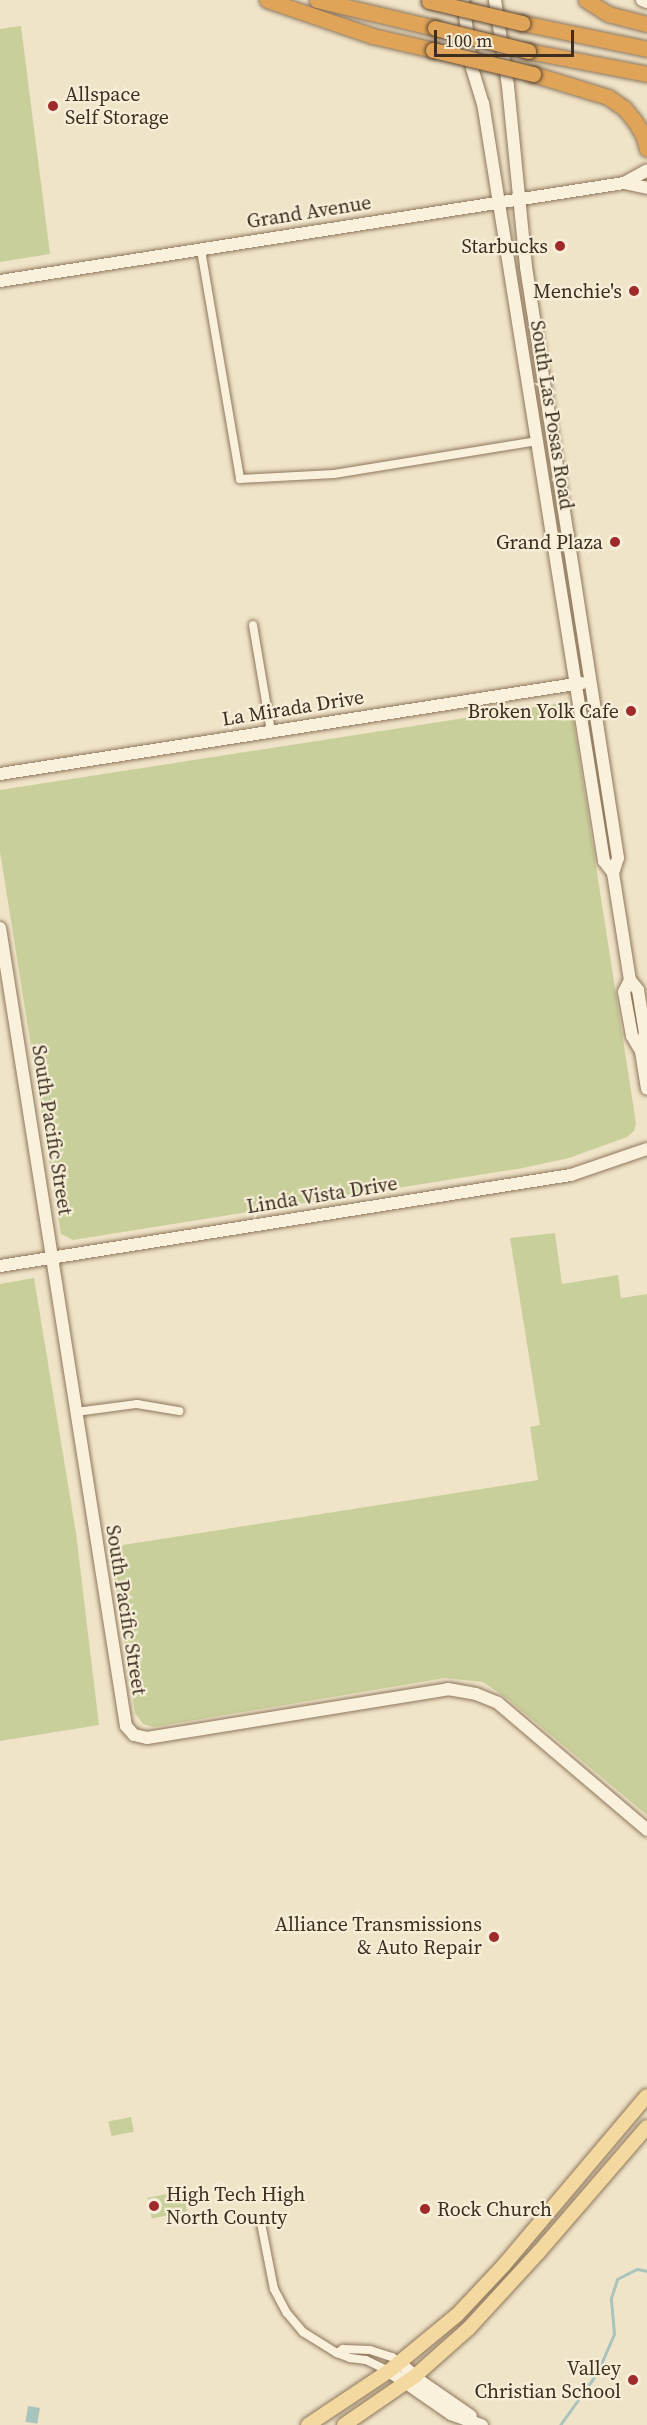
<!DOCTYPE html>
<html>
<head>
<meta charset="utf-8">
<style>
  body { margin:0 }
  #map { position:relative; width:647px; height:2425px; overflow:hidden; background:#f0e4c8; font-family:"Source Serif 4",serif }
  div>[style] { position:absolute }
  .green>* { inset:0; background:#c9cf9b; transform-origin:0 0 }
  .water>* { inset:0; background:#a9c4bc; transform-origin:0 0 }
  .stream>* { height:3px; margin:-1.5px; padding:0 1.5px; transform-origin:1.5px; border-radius:1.5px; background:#a9c4bc }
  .roads { filter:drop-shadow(0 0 2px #8d765c) drop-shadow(0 0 2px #8d765c) }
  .street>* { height:8px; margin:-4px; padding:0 4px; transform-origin:4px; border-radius:4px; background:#faf1dc }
  .secondary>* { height:12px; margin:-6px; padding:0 6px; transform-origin:6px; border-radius:6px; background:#faf1dc }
  .primary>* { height:14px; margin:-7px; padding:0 7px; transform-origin:7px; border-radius:7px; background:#f3d9a0 }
  .highway>* { height:15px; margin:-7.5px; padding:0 7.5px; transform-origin:7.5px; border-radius:7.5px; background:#e0a458 }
  .bridges { filter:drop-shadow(0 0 2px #5b4430) drop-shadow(0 0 2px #5b4430) }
  .highway-bridge>* { height:15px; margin:-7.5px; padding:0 7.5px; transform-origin:7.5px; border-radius:7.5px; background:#e0a458 }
  .dots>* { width:16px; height:16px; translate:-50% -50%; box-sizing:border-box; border:3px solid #f7eed8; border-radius:50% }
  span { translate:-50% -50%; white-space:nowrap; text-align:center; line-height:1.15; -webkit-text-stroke:4.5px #f7eed8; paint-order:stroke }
  .poi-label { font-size:20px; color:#3d2e20 }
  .left { translate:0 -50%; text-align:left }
  .right { translate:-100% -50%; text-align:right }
  .street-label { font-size:20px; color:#3d2e20 }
  .scale { position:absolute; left:434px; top:30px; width:140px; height:27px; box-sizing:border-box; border:3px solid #3d2e20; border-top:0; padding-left:8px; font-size:18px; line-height:21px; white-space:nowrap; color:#3d2e20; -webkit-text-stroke:4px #f7eed8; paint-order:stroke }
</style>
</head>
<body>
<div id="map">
  <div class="green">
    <div style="clip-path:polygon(21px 26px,50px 254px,0 262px,0 29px)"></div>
    <div style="clip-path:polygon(562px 703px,567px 704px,572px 712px,636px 1123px,634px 1131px,627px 1137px,569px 1158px,523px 1168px,73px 1240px,61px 1234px,0 852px,0 790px)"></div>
    <div style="clip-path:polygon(555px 1233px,562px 1284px,618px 1275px,621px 1298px,647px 1294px,647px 1815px,509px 1700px,483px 1682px,445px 1678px,154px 1727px,143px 1724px,135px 1713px,110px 1547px,538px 1480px,530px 1427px,540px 1425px,510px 1238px)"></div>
    <div style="clip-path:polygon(34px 1278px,76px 1533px,99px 1725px,0 1741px,0 1284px)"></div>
    <div style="left:131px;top:2117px;width:15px;height:23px;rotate:79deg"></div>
    <div style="left:183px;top:2191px;width:21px;height:36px;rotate:79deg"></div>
  </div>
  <div class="water">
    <div style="left:28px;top:2406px;width:12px;height:16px;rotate:9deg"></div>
  </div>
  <div class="stream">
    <div style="left:560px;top:2425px;width:64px;rotate:-54.6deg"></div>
    <div style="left:597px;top:2373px;width:43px;rotate:-66.4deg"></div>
    <div style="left:614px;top:2334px;width:36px;rotate:-95deg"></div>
    <div style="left:611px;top:2298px;width:20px;rotate:-72deg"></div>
    <div style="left:617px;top:2279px;width:22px;rotate:-27deg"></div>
    <div style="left:637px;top:2269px;width:10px;rotate:11deg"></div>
  </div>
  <div class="roads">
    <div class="street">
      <div style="left:201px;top:250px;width:232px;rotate:80.3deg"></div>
      <div style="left:240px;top:479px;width:94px;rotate:-3deg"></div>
      <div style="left:334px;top:474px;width:206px;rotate:-9.2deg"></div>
      <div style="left:253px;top:625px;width:108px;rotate:80.4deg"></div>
      <div style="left:76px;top:1412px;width:62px;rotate:-7.5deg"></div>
      <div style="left:137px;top:1404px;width:43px;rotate:9.5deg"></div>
      <div style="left:261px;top:2223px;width:67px;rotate:78.9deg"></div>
      <div style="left:274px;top:2289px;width:27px;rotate:62deg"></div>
      <div style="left:287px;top:2313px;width:25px;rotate:50deg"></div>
      <div style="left:303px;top:2332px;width:40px;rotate:32deg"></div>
      <div style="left:337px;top:2353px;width:14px;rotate:21deg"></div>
      <div style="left:350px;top:2358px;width:16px;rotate:7deg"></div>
      <div style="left:366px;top:2360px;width:25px;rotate:26deg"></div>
      <div style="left:337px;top:2353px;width:7px;rotate:-34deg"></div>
      <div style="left:343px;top:2349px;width:27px;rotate:2deg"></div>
      <div style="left:370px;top:2350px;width:23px;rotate:18deg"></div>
      <div style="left:392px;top:2357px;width:10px;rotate:37deg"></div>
    </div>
    <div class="secondary">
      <div style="left:463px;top:0;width:69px;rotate:82.5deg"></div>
      <div style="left:472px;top:68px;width:37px;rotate:73deg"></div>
      <div style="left:483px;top:103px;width:768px;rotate:80.93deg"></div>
      <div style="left:604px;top:861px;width:15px;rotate:53deg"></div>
      <div style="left:495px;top:0;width:87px;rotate:81.4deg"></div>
      <div style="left:508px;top:86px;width:182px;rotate:84.3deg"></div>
      <div style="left:526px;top:267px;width:598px;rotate:81.15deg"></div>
      <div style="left:618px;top:858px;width:16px;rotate:108deg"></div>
      <div style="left:613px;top:873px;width:108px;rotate:81deg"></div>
      <div style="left:630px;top:980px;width:13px;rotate:51deg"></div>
      <div style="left:638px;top:990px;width:44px;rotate:80.8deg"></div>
      <div style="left:645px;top:1033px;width:18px;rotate:103deg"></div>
      <div style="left:642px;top:0;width:5px;rotate:22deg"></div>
      <div style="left:624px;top:183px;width:24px;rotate:12deg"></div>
      <div style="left:0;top:281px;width:632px;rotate:-8.93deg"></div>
      <div style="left:624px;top:183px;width:26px;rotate:-29deg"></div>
      <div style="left:0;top:774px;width:589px;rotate:-8.89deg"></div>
      <div style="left:0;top:928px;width:808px;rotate:81.03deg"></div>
      <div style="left:126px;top:1726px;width:12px;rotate:48deg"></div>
      <div style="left:134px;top:1735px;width:13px;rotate:13deg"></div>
      <div style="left:147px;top:1738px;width:305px;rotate:-9.2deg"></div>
      <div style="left:448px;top:1689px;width:28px;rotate:10deg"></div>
      <div style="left:476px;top:1694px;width:24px;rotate:22deg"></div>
      <div style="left:498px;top:1703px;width:196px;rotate:40.4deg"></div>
      <div style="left:630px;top:980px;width:13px;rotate:117deg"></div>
      <div style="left:624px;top:992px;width:45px;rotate:79.7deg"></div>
      <div style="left:632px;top:1036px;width:17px;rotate:59deg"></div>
      <div style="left:641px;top:1051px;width:38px;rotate:81deg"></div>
      <div style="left:0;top:1266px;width:578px;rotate:-9.06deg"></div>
      <div style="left:571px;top:1175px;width:80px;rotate:-18.9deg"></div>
      <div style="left:400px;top:2363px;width:30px;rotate:41deg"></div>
      <div style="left:423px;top:2383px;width:58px;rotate:34.5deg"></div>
      <div style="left:389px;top:2371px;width:75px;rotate:34.7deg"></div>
      <div style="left:451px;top:2414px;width:33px;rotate:20deg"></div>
    </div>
    <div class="primary">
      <div style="left:308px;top:2425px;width:97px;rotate:-33.7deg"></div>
      <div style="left:389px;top:2371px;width:88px;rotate:-39.5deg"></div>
      <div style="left:457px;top:2315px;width:69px;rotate:-46.8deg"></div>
      <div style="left:504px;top:2265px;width:221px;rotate:-49.8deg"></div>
      <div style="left:344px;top:2425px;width:86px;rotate:-34.6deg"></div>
      <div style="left:415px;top:2376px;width:72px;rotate:-41.6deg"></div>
      <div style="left:469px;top:2328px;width:103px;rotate:-47.4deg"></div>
      <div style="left:539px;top:2252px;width:165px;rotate:-49.2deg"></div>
    </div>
    <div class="highway">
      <div style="left:267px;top:0;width:112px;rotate:18.8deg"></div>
      <div style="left:373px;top:36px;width:62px;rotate:13.1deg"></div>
      <div style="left:317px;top:0;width:121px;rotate:13.3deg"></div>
      <div style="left:586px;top:0;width:26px;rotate:32deg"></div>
      <div style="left:608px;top:14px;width:40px;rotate:14.4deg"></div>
      <div style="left:522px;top:23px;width:128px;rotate:11.7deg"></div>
      <div style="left:528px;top:51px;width:121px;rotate:10.9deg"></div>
      <div style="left:533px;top:74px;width:78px;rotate:17deg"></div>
      <div style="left:608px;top:97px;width:19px;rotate:35deg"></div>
      <div style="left:624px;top:108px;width:19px;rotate:51deg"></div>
      <div style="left:636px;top:123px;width:16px;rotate:60deg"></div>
      <div style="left:644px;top:137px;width:12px;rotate:76deg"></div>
    </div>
  </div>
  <div class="bridges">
    <div class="highway-bridge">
      <div style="left:429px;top:1px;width:96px;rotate:13.3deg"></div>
      <div style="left:435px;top:28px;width:96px;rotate:13.9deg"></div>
      <div style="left:433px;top:50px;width:103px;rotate:13.5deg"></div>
    </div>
  </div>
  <div class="dots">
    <div style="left:53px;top:106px;background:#9e2a2b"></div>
    <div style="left:560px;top:246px;background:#9e2a2b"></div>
    <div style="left:634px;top:291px;background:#9e2a2b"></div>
    <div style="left:615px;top:542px;background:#9e2a2b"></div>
    <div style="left:631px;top:711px;background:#9e2a2b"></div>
    <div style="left:494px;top:1937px;background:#9e2a2b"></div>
    <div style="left:154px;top:2206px;background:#9e2a2b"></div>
    <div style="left:425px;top:2209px;background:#9e2a2b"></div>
    <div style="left:633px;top:2380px;background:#9e2a2b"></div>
  </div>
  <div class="poi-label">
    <span class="left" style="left:65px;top:106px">Allspace<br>Self Storage</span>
    <span class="right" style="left:548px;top:246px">Starbucks</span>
    <span class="right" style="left:622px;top:291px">Menchie's</span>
    <span class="right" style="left:603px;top:542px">Grand Plaza</span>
    <span class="right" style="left:619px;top:711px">Broken Yolk Cafe</span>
    <span class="right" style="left:482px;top:1936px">Alliance Transmissions<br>&amp; Auto Repair</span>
    <span class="left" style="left:166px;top:2206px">High Tech High<br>North County</span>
    <span class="left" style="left:437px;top:2209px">Rock Church</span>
    <span class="right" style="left:621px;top:2380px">Valley<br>Christian School</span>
  </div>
  <div class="street-label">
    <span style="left:309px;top:212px;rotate:-9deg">Grand Avenue</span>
    <span style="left:552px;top:415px;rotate:81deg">South Las Posas Road</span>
    <span style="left:293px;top:708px;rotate:-9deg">La Mirada Drive</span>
    <span style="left:52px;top:1130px;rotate:81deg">South Pacific Street</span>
    <span style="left:322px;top:1195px;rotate:-9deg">Linda Vista Drive</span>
    <span style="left:126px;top:1610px;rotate:81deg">South Pacific Street</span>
  </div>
  <div class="scale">100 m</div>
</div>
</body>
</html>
